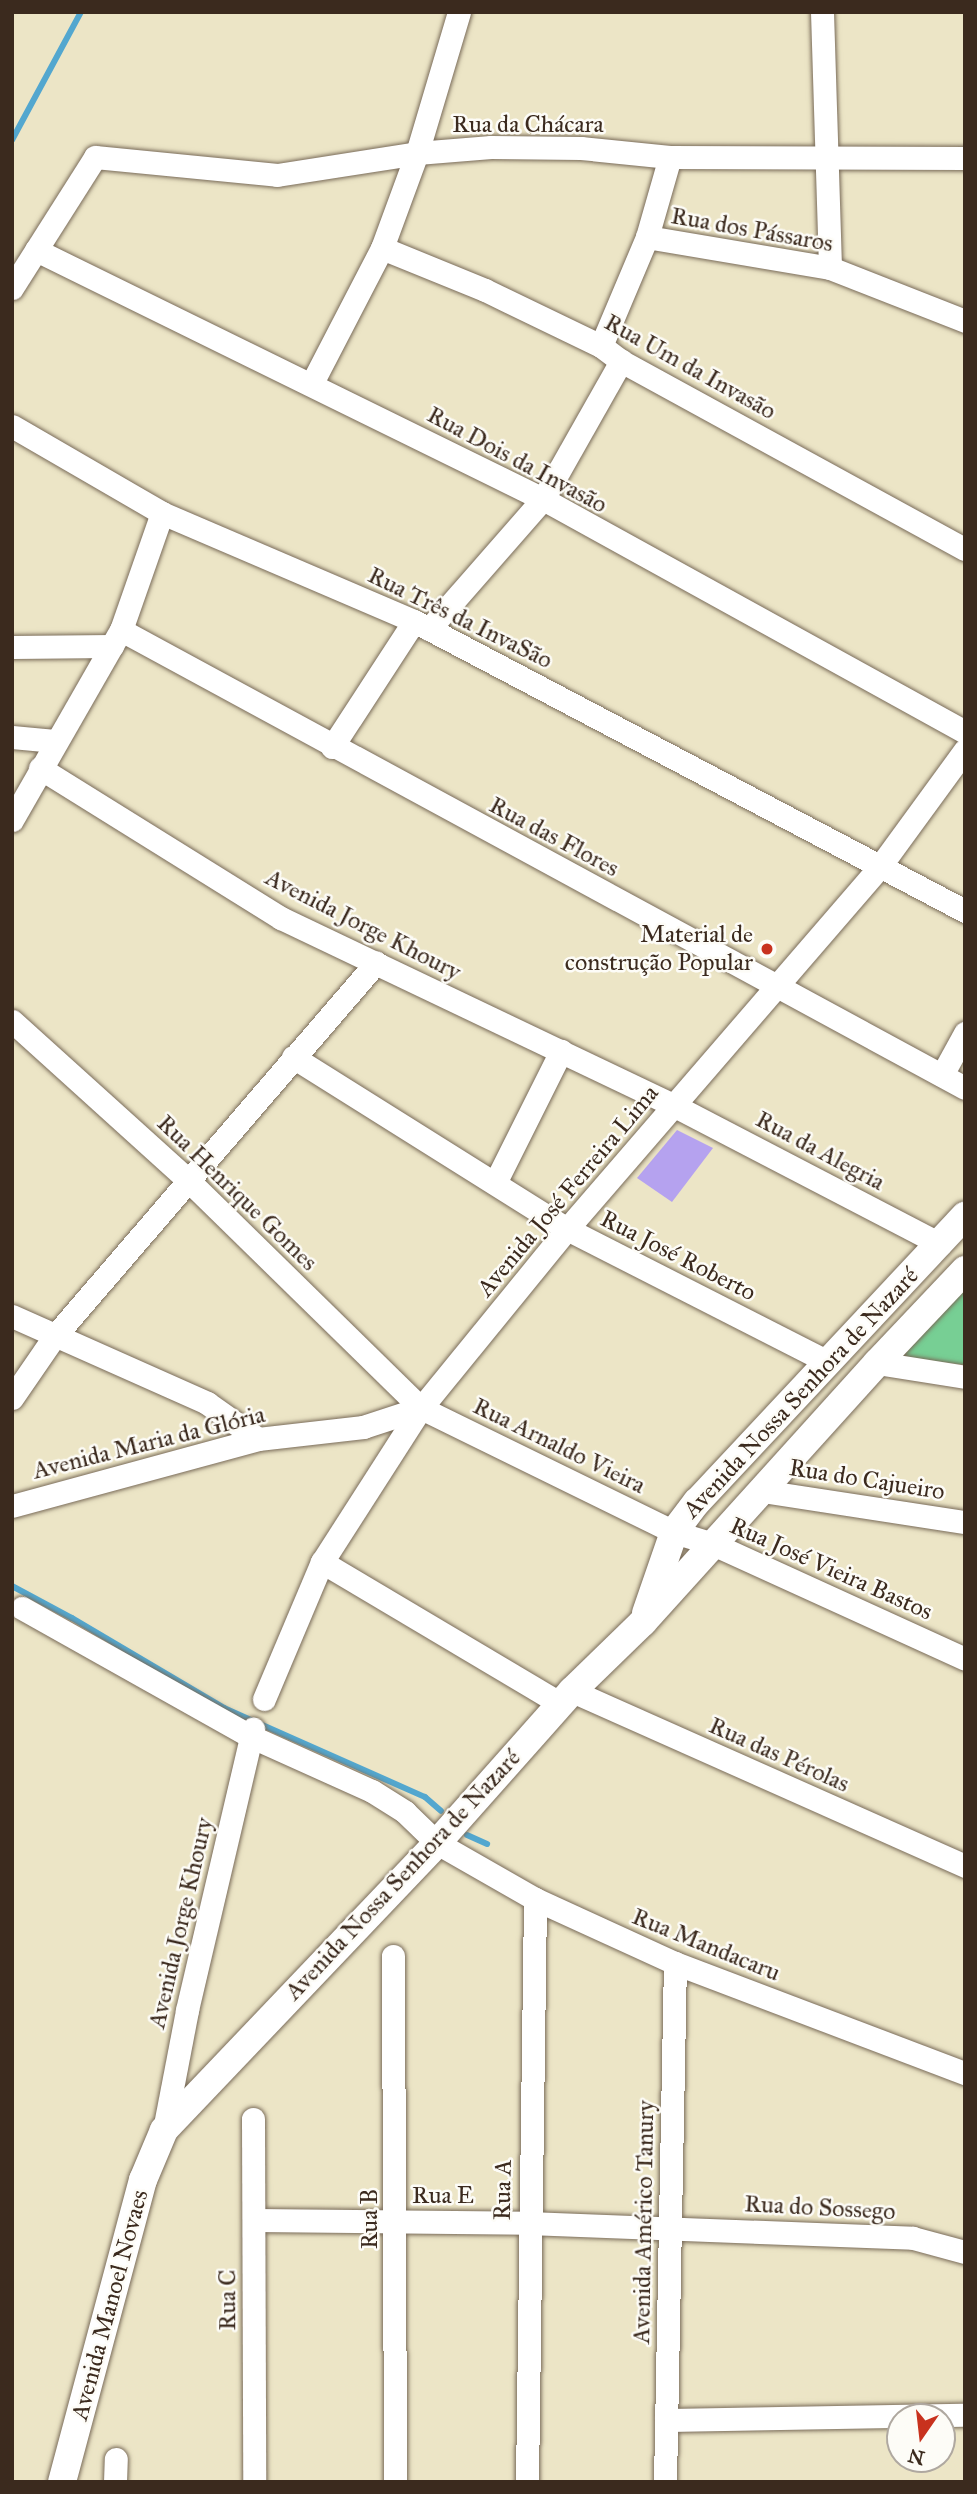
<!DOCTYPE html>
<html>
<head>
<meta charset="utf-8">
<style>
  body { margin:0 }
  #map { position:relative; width:977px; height:2494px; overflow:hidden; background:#ece5c6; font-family:"IM FELL Great Primer",serif }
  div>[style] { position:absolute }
  .green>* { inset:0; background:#77cf94 }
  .stream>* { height:6px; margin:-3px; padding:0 3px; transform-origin:3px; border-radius:3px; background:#53a7cf }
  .building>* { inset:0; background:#b5a2ef }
  .roads { filter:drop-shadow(0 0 2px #796b59) drop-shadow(0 0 2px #796b59) }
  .minor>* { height:23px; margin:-11.5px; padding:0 11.5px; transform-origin:11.5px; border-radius:11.5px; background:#fff }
  .tertiary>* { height:28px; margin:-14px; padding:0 14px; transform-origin:14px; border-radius:14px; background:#fff }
  .dots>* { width:19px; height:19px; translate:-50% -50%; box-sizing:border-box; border:4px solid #fdfcf7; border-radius:50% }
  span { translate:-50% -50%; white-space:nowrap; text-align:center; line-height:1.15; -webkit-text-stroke:5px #fdfcf7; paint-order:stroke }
  .street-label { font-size:24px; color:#3b2a1e }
  .poi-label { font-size:24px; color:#3b2a1e }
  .right { translate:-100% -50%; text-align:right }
  .frame { position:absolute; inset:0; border:14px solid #3b2a1e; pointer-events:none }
  .north { position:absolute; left:886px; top:2403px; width:70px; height:70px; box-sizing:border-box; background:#fdfcf7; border:2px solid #afa8a0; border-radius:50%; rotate:194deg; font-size:19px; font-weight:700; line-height:28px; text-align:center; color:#3b2a1e }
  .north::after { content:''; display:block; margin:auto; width:24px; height:32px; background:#c8321e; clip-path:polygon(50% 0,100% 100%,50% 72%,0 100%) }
</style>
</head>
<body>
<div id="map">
  <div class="green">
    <div style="clip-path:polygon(965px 1288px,965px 1365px,902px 1357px)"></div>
  </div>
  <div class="stream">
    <div style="left:12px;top:140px;width:145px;rotate:-61.7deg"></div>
    <div style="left:12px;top:1586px;width:68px;rotate:28.1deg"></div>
    <div style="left:72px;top:1618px;width:177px;rotate:30.6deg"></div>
    <div style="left:224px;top:1708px;width:220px;rotate:23.9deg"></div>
    <div style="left:425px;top:1797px;width:21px;rotate:41deg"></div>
    <div style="left:467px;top:1835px;width:22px;rotate:24deg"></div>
  </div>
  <div class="building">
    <div style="clip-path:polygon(677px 1130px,713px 1148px,672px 1202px,637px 1178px)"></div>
  </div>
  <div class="roads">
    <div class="minor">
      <div style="left:822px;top:12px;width:256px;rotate:88.2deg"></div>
      <div style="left:647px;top:237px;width:186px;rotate:9.6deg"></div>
      <div style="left:830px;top:268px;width:145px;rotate:21.4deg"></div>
      <div style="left:382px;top:248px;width:111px;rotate:22.2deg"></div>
      <div style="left:485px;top:290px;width:129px;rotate:25.8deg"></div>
      <div style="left:601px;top:346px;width:25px;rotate:37deg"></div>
      <div style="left:621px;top:361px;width:392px;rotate:28.7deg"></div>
      <div style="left:36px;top:250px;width:565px;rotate:26.16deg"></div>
      <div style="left:543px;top:499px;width:482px;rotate:28.9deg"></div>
      <div style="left:12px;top:288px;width:155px;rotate:-57.6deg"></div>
      <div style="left:95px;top:157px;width:183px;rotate:5.6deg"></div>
      <div style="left:277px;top:175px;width:142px;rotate:-8.9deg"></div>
      <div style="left:417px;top:153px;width:74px;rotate:-4.6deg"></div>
      <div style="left:491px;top:147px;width:90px;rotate:0.6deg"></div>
      <div style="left:581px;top:148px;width:89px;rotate:5.8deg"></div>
      <div style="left:670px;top:157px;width:295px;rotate:0.2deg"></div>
      <div style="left:601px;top:346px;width:118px;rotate:-67.1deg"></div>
      <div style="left:647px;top:237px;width:83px;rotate:-74deg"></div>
      <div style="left:312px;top:383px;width:152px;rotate:-62.6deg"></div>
      <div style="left:382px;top:248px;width:101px;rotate:-69.8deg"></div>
      <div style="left:417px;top:153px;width:147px;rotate:-73.4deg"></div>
      <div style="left:12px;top:426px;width:173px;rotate:30.1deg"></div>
      <div style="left:162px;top:513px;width:274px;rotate:23.2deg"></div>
      <div style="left:414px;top:621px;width:623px;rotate:27.76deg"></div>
      <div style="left:429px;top:629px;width:173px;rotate:-48.8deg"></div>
      <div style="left:543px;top:499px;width:159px;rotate:-60.5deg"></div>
      <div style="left:121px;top:630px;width:960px;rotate:28.49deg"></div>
      <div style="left:12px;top:647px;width:100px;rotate:-0.6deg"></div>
      <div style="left:12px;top:737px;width:43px;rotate:5.3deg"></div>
      <div style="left:332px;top:747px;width:150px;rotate:-56.9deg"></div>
      <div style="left:40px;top:768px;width:284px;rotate:31.9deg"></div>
      <div style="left:281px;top:918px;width:437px;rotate:25.5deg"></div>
      <div style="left:675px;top:1106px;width:299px;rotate:27.5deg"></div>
      <div style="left:12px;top:820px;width:219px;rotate:-60.2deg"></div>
      <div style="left:121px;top:630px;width:124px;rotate:-70.7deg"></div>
      <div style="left:12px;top:1021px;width:237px;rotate:42.1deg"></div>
      <div style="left:188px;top:1180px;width:326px;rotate:44.4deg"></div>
      <div style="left:421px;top:1408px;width:282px;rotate:26.1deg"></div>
      <div style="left:674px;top:1532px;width:41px;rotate:17.1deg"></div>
      <div style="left:713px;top:1544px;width:277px;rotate:24.5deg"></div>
      <div style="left:293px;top:1057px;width:324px;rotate:32.1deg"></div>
      <div style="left:567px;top:1229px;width:293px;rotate:27deg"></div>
      <div style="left:942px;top:1075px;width:48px;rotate:-61.3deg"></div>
      <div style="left:495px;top:1183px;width:148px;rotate:-63.4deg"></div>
      <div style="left:12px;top:1316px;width:214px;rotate:24deg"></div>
      <div style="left:207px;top:1403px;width:62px;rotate:35.2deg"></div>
      <div style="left:877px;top:1363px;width:89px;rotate:9deg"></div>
      <div style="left:12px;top:1398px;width:74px;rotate:-55.5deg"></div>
      <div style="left:54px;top:1337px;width:494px;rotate:-49.3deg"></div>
      <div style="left:762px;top:1491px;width:205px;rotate:8.7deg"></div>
      <div style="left:12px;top:1506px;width:255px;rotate:-15.2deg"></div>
      <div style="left:258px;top:1439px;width:106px;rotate:-6.5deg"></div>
      <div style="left:363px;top:1427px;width:61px;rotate:-18.1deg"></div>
      <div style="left:322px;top:1562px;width:278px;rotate:30.7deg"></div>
      <div style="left:22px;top:1608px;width:261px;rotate:29.3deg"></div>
      <div style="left:250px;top:1736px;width:134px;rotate:24.3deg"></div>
      <div style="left:372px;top:1791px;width:39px;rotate:32deg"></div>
      <div style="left:405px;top:1812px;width:45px;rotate:44.1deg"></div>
      <div style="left:437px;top:1843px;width:113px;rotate:29.7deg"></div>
      <div style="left:535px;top:1899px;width:154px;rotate:24.6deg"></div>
      <div style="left:675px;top:1963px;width:310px;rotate:20.8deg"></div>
      <div style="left:572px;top:1691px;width:430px;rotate:24deg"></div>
      <div style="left:264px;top:1699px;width:149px;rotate:-67.1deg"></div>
      <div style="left:322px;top:1562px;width:183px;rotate:-57.3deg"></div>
      <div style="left:421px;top:1408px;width:231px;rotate:-50.8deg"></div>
      <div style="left:567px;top:1229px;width:481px;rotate:-49.2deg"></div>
      <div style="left:881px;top:865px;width:142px;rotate:-53.9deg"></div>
      <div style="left:393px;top:1956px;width:526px;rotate:89.78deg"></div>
      <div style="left:253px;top:2119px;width:363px;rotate:89.8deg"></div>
      <div style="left:164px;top:2130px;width:122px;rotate:-79.1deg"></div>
      <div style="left:187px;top:2010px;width:289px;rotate:-76.8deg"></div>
      <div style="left:255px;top:2220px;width:273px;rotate:0.6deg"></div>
      <div style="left:528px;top:2223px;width:385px;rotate:2.2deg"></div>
      <div style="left:913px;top:2238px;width:54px;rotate:15.1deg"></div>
      <div style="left:666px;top:2420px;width:299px;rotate:-1deg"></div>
      <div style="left:115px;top:2482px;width:23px;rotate:-88deg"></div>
      <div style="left:527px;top:2482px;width:583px;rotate:-89.21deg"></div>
      <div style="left:665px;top:2482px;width:519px;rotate:-88.9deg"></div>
    </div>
    <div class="tertiary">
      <div style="left:646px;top:1613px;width:86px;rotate:-70.9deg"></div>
      <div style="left:674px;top:1532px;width:38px;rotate:-53deg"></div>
      <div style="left:697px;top:1502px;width:392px;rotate:-46.9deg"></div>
      <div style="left:62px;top:2482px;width:313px;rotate:-75deg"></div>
      <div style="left:143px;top:2180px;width:54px;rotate:-67.2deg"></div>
      <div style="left:164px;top:2130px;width:396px;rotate:-46.4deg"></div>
      <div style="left:437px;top:1843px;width:203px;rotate:-48.4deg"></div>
      <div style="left:572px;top:1691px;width:99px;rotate:-44.2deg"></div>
      <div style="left:643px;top:1622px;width:349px;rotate:-47.9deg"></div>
      <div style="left:877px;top:1363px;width:128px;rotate:-46.6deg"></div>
    </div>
  </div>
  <div class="dots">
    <div style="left:767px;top:949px;background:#c8321e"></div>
  </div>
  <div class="street-label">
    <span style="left:528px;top:125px">Rua da Chácara</span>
    <span style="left:752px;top:230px;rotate:10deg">Rua dos Pássaros</span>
    <span style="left:690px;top:367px;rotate:29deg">Rua Um da Invasão</span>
    <span style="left:517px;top:460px;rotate:28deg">Rua Dois da Invasão</span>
    <span style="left:460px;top:618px;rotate:26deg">Rua Três da InvaSão</span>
    <span style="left:554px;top:837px;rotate:28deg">Rua das Flores</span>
    <span style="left:363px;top:925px;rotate:27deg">Avenida Jorge Khoury</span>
    <span style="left:820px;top:1151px;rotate:28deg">Rua da Alegria</span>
    <span style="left:568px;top:1191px;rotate:-50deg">Avenida José Ferreira Lima</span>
    <span style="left:237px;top:1193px;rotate:44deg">Rua Henrique Gomes</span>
    <span style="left:678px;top:1256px;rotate:27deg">Rua José Roberto</span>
    <span style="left:801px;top:1393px;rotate:-47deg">Avenida Nossa Senhora de Nazaré</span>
    <span style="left:149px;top:1443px;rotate:-14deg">Avenida Maria da Glória</span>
    <span style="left:559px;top:1446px;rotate:26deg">Rua Arnaldo Vieira</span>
    <span style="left:867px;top:1480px;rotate:9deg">Rua do Cajueiro</span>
    <span style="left:831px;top:1569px;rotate:24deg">Rua José Vieira Bastos</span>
    <span style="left:779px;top:1755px;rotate:24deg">Rua das Pérolas</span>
    <span style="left:403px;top:1875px;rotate:-47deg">Avenida Nossa Senhora de Nazaré</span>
    <span style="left:181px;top:1923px;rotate:-77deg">Avenida Jorge Khoury</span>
    <span style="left:706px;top:1945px;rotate:22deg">Rua Mandacaru</span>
    <span style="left:503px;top:2190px;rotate:-89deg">Rua A</span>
    <span style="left:443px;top:2196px">Rua E</span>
    <span style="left:820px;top:2208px;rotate:3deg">Rua do Sossego</span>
    <span style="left:370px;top:2219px;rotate:-90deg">Rua B</span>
    <span style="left:644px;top:2222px;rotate:-89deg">Avenida Américo Tanury</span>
    <span style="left:228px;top:2300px;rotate:-90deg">Rua C</span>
    <span style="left:110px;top:2305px;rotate:-75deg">Avenida Manoel Novaes</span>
  </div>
  <div class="poi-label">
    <span class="right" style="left:753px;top:949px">Material de<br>construção Popular</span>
  </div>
  <div class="frame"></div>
  <div class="north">N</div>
</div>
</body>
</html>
